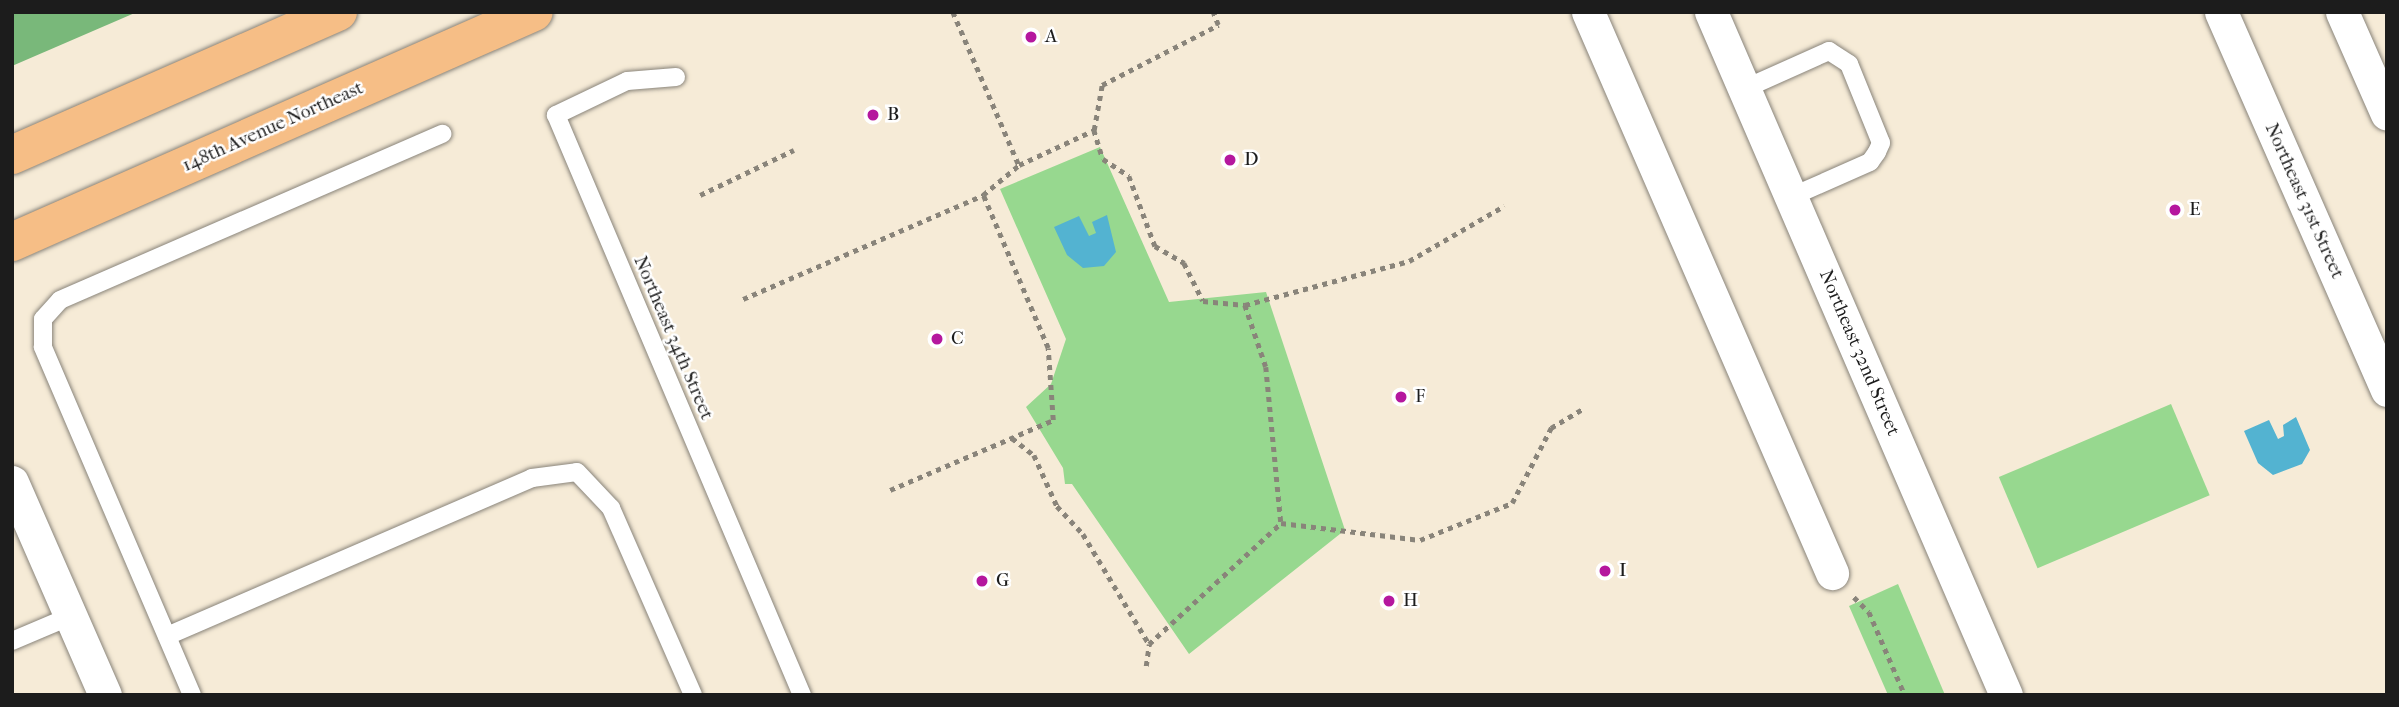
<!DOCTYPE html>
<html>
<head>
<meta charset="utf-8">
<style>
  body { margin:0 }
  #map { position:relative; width:2399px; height:707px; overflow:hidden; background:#f6ebd7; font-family:"IM FELL French Canon",serif }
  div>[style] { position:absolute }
  .green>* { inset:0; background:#97d88f; transform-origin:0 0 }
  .forest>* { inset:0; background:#79b87a }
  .water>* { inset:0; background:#53b3d1 }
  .path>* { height:4.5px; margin-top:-2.25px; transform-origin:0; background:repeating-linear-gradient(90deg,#89847a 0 5px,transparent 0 10px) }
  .roads { filter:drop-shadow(0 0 2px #89847a) drop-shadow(0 0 2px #89847a) }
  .service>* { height:18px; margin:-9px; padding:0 9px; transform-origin:9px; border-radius:9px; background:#fff }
  .minor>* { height:33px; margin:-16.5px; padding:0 16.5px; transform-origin:16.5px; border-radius:16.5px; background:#fff }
  .primary>* { height:38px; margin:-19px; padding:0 19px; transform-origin:19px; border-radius:19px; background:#f6be86 }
  .dots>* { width:19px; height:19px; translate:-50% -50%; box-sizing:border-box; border:4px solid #fff; border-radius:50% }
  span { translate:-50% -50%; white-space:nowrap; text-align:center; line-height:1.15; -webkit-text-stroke:5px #fff; paint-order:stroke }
  .poi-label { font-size:19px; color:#1c1c1c }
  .left { translate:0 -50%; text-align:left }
  .street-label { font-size:19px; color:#1c1c1c }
  .frame { position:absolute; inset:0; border:14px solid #1c1c1c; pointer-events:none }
</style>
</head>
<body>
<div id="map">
  <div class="green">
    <div style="clip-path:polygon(1100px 147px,1169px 302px,1266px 292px,1345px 530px,1189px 654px,1072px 484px,1065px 484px,1063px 468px,1026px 407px,1051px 384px,1066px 339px,1000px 189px)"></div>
    <div style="left:2171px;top:404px;width:99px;height:187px;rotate:67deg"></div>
    <div style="clip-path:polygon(1898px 584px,1945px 695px,1888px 695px,1849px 606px)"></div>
  </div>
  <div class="forest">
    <div style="clip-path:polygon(12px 12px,137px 12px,12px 66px)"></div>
  </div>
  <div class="water">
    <div style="clip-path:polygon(1107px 215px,1116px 252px,1104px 266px,1083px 268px,1067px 255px,1054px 227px,1079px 216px,1089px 236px,1096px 233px,1092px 222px)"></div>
    <div style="clip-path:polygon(2296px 417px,2310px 450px,2302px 464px,2273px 475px,2258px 463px,2244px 431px,2269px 420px,2278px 439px,2284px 436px,2283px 425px)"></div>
  </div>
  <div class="path">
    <div style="left:953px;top:12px;width:167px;rotate:66.7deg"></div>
    <div style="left:1094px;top:130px;width:30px;rotate:73deg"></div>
    <div style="left:1103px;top:159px;width:31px;rotate:33deg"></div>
    <div style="left:1129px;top:176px;width:75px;rotate:69.6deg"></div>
    <div style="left:1155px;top:246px;width:34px;rotate:30deg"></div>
    <div style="left:1184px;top:263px;width:42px;rotate:63.4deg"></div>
    <div style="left:1203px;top:301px;width:42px;rotate:5.4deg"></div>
    <div style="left:1245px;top:305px;width:170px;rotate:-15deg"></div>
    <div style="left:1409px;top:261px;width:110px;rotate:-30.1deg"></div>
    <div style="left:700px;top:195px;width:104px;rotate:-25.6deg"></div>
    <div style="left:743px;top:299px;width:262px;rotate:-23.4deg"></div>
    <div style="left:983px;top:195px;width:47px;rotate:-39.8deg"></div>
    <div style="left:1019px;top:165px;width:83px;rotate:-25deg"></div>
    <div style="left:1094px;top:130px;width:46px;rotate:-79.9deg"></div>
    <div style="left:1102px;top:85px;width:131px;rotate:-27.3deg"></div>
    <div style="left:1218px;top:25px;width:14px;rotate:-111deg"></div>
    <div style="left:1245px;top:305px;width:65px;rotate:71.3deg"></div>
    <div style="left:1266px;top:367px;width:157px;rotate:84.5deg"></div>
    <div style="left:1012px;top:438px;width:28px;rotate:38deg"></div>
    <div style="left:1034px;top:455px;width:56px;rotate:65.7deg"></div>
    <div style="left:1057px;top:506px;width:38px;rotate:47deg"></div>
    <div style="left:1083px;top:534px;width:128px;rotate:59deg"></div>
    <div style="left:890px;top:490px;width:177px;rotate:-23.2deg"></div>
    <div style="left:1053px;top:420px;width:72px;rotate:-94deg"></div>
    <div style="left:1048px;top:348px;width:166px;rotate:-113deg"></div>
    <div style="left:1854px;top:597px;width:21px;rotate:45deg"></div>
    <div style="left:1869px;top:612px;width:90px;rotate:66.6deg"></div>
    <div style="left:1146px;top:666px;width:22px;rotate:-82deg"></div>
    <div style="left:1149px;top:644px;width:179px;rotate:-42.5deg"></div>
    <div style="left:1281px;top:523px;width:140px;rotate:7deg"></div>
    <div style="left:1420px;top:540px;width:99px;rotate:-21.9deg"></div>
    <div style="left:1512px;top:503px;width:85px;rotate:-62.5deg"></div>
    <div style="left:1551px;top:428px;width:37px;rotate:-31deg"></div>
  </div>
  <div class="roads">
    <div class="service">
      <div style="left:676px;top:77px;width:49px;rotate:175.3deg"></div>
      <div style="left:627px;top:81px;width:79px;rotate:154.4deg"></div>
      <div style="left:556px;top:115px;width:630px;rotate:67.02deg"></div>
      <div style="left:1744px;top:89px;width:93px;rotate:-24.1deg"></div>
      <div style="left:1829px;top:51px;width:24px;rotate:33deg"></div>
      <div style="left:1849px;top:64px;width:85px;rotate:67.9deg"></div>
      <div style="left:1881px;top:143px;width:10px;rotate:114deg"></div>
      <div style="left:1877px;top:152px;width:12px;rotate:125deg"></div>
      <div style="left:1870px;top:162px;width:86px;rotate:156.1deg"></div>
      <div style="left:167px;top:636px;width:398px;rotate:-23.4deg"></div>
      <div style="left:532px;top:478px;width:45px;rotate:-7.6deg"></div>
      <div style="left:577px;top:472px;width:50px;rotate:46.6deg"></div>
      <div style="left:611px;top:508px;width:204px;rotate:66.3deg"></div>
      <div style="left:12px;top:641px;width:64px;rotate:-23deg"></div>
      <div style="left:192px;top:695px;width:379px;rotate:-113.2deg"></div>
      <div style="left:43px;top:347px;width:28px;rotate:-90deg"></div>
      <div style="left:43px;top:319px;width:25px;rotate:-48deg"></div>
      <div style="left:60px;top:300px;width:417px;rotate:-23.5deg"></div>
    </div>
    <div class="minor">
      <div style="left:1588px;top:12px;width:612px;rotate:66.49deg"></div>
      <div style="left:1711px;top:12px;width:744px;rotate:66.64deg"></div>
      <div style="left:2221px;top:12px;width:413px;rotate:66.3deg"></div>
      <div style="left:2342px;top:12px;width:111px;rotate:66.2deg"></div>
      <div style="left:12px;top:482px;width:232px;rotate:66.4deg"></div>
    </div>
    <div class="primary">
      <div style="left:12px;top:155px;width:356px;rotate:-23.7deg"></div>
      <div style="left:12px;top:242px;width:570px;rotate:-23.78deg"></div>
    </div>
  </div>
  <div class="dots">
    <div style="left:1031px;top:37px;background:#b5179e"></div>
    <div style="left:873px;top:115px;background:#b5179e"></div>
    <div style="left:1230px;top:160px;background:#b5179e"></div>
    <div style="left:2175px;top:210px;background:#b5179e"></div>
    <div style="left:937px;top:339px;background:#b5179e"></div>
    <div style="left:1401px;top:397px;background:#b5179e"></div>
    <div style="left:1605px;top:571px;background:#b5179e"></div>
    <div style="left:982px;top:581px;background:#b5179e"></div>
    <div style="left:1389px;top:601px;background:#b5179e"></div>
  </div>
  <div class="poi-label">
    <span class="left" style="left:1045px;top:37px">A</span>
    <span class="left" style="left:887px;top:115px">B</span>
    <span class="left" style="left:1244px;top:160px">D</span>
    <span class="left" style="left:2189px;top:210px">E</span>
    <span class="left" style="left:951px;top:339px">C</span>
    <span class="left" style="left:1415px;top:397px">F</span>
    <span class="left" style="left:1619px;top:571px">I</span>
    <span class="left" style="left:996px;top:581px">G</span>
    <span class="left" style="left:1403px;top:601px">H</span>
  </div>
  <div class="street-label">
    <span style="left:273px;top:127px;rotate:-24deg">148th Avenue Northeast</span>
    <span style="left:2304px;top:201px;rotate:66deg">Northeast 31st Street</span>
    <span style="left:673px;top:338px;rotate:67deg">Northeast 34th Street</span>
    <span style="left:1859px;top:353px;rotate:67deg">Northeast 32nd Street</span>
  </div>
  <div class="frame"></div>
</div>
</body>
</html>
